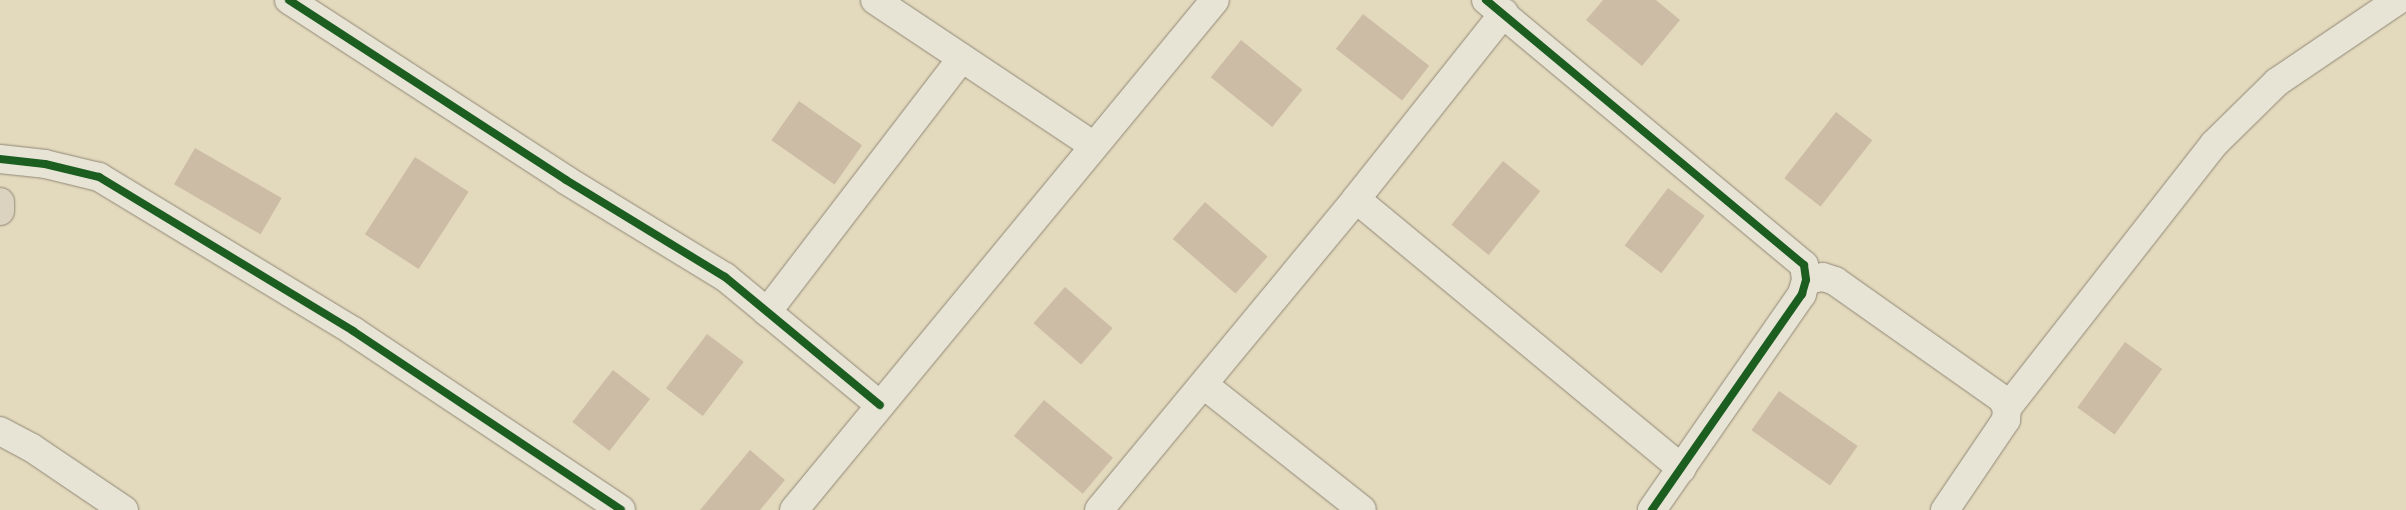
<!DOCTYPE html>
<html>
<head>
<meta charset="utf-8">
<style>
  body { margin:0 }
  #map { position:relative; width:2406px; height:510px; overflow:hidden; background:#e3d9bd; font-family:"Libre Caslon Text",serif }
  div>[style] { position:absolute }
  .building>* { inset:0; background:#ccbca6; transform-origin:0 0 }
  .roads { filter:drop-shadow(0 0 1px #908876) drop-shadow(0 0 1px #908876) }
  .street>* { height:28px; margin:-14px; padding:0 14px; transform-origin:14px; border-radius:14px; background:#e7e3d5 }
  .primary>* { height:28px; margin:-14px; padding:0 14px; transform-origin:14px; border-radius:14px; background:#dbd3c0 }
  .cycleway>* { height:8px; margin:-4px; padding:0 4px; transform-origin:4px; border-radius:4px; background:#1b5e20 }
  span { translate:-50% -50%; white-space:nowrap; text-align:center; line-height:1.15; -webkit-text-stroke:4.5px #f7ecca; paint-order:stroke }
</style>
</head>
<body>
<div id="map">
  <div class="building">
    <div style="clip-path:polygon(1603px 0,1656px 0,1680px 20px,1642px 66px,1586px 20px)"></div>
    <div style="left:1363px;top:14px;width:84px;height:44px;rotate:38deg"></div>
    <div style="left:1241px;top:40px;width:79px;height:48px;rotate:39deg"></div>
    <div style="left:799px;top:101px;width:77px;height:48px;rotate:35deg"></div>
    <div style="left:1836px;top:112px;width:46px;height:84px;rotate:38deg"></div>
    <div style="left:195px;top:148px;width:100px;height:42px;rotate:30deg"></div>
    <div style="left:415px;top:157px;width:64px;height:92px;rotate:33deg"></div>
    <div style="left:1503px;top:161px;width:48px;height:82px;rotate:39deg"></div>
    <div style="left:1668px;top:188px;width:46px;height:72px;rotate:37deg"></div>
    <div style="left:1205px;top:202px;width:83px;height:49px;rotate:41deg"></div>
    <div style="left:1065px;top:287px;width:63px;height:48px;rotate:41deg"></div>
    <div style="left:707px;top:334px;width:46px;height:68px;rotate:37deg"></div>
    <div style="left:2125px;top:342px;width:46px;height:81px;rotate:36deg"></div>
    <div style="left:613px;top:370px;width:47px;height:66px;rotate:38deg"></div>
    <div style="left:1779px;top:391px;width:96px;height:48px;rotate:35deg"></div>
    <div style="left:1044px;top:400px;width:90px;height:47px;rotate:40deg"></div>
    <div style="clip-path:polygon(750px 450px,785px 480px,760px 510px,700px 510px)"></div>
  </div>
  <div class="roads">
    <div class="street">
      <div style="left:289px;top:0;width:330px;rotate:33deg"></div>
      <div style="left:566px;top:180px;width:186px;rotate:31.4deg"></div>
      <div style="left:725px;top:277px;width:201px;rotate:39.6deg"></div>
      <div style="left:875px;top:0;width:263px;rotate:33.7deg"></div>
      <div style="left:1486px;top:0;width:414px;rotate:39.8deg"></div>
      <div style="left:1804px;top:265px;width:15px;rotate:82deg"></div>
      <div style="left:1806px;top:280px;width:15px;rotate:106deg"></div>
      <div style="left:1802px;top:294px;width:263px;rotate:124.8deg"></div>
      <div style="left:0;top:159px;width:45px;rotate:6.3deg"></div>
      <div style="left:45px;top:164px;width:56px;rotate:13.5deg"></div>
      <div style="left:99px;top:177px;width:297px;rotate:31.2deg"></div>
      <div style="left:353px;top:331px;width:322px;rotate:33.7deg"></div>
      <div style="left:1356px;top:199px;width:423px;rotate:39.6deg"></div>
      <div style="left:1806px;top:280px;width:17px;rotate:-10deg"></div>
      <div style="left:1823px;top:277px;width:13px;rotate:18deg"></div>
      <div style="left:1835px;top:281px;width:204px;rotate:35.2deg"></div>
      <div style="left:2002px;top:399px;width:10px;rotate:61deg"></div>
      <div style="left:2007px;top:408px;width:12px;rotate:95deg"></div>
      <div style="left:2006px;top:420px;width:109px;rotate:124.1deg"></div>
      <div style="left:767px;top:312px;width:320px;rotate:-52.5deg"></div>
      <div style="left:1204px;top:385px;width:201px;rotate:38.3deg"></div>
      <div style="left:2007px;top:408px;width:335px;rotate:-51.9deg"></div>
      <div style="left:2214px;top:144px;width:88px;rotate:-44.5deg"></div>
      <div style="left:2277px;top:82px;width:146px;rotate:-34.1deg"></div>
      <div style="left:0;top:431px;width:36px;rotate:28deg"></div>
      <div style="left:32px;top:448px;width:111px;rotate:34deg"></div>
      <div style="left:794px;top:510px;width:661px;rotate:-50.46deg"></div>
      <div style="left:1099px;top:510px;width:403px;rotate:-50.4deg"></div>
      <div style="left:1356px;top:199px;width:238px;rotate:-51.5deg"></div>
    </div>
    <div class="primary">
      <div style="left:0;top:202px;width:9px;rotate:90deg"></div>
    </div>
  </div>
  <div class="cycleway">
    <div style="left:289px;top:0;width:330px;rotate:33deg"></div>
    <div style="left:566px;top:180px;width:186px;rotate:31.4deg"></div>
    <div style="left:725px;top:277px;width:201px;rotate:39.6deg"></div>
    <div style="left:1486px;top:0;width:414px;rotate:39.8deg"></div>
    <div style="left:1804px;top:265px;width:15px;rotate:82deg"></div>
    <div style="left:1806px;top:280px;width:15px;rotate:106deg"></div>
    <div style="left:1802px;top:294px;width:263px;rotate:124.8deg"></div>
    <div style="left:0;top:159px;width:45px;rotate:6.3deg"></div>
    <div style="left:45px;top:164px;width:56px;rotate:13.5deg"></div>
    <div style="left:99px;top:177px;width:297px;rotate:31.2deg"></div>
    <div style="left:353px;top:331px;width:322px;rotate:33.7deg"></div>
  </div>
</div>
</body>
</html>
